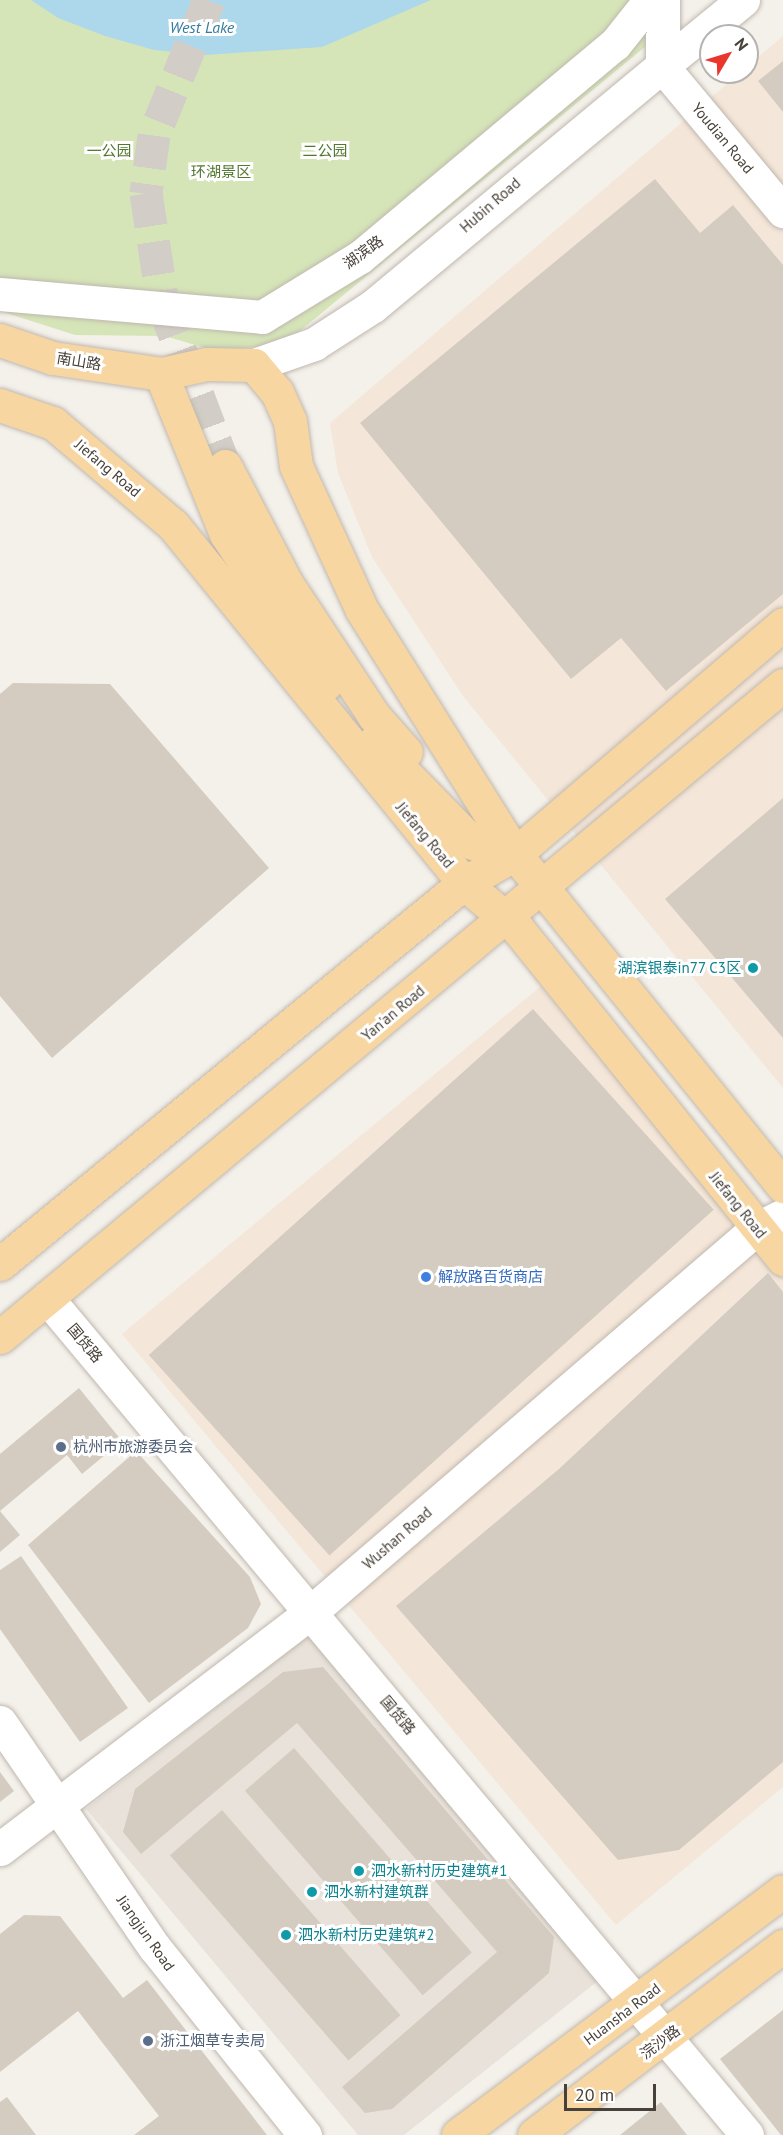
<!DOCTYPE html>
<html>
<head>
<meta charset="utf-8">
<style>
  body { margin:0 }
  #map { position:relative; width:783px; height:2135px; overflow:hidden; background:#f4f1eb; font-family:"PT Sans","Noto Sans SC",sans-serif }
  div>[style] { position:absolute }
  .residential>* { inset:0; background:#e8e2da }
  .commercial>* { inset:0; background:#f4e6d9 }
  .green>* { inset:0; background:#d5e5b8 }
  .water>* { inset:0; background:#add8ec }
  .building>* { inset:0; background:#d5ccc1; transform-origin:0 0 }
  .major-tunnel>* { height:33px; margin-top:-16.5px; transform-origin:0; background:repeating-linear-gradient(90deg,#d2cec7 0 33px,transparent 0 49px) }
  .roads { filter:drop-shadow(0 0 2px #c0b8ae) drop-shadow(0 0 2px #c0b8ae) }
  .minor>* { height:33px; margin:-16.5px; padding:0 16.5px; transform-origin:16.5px; border-radius:16.5px; background:#fff }
  .major>* { height:33px; margin:-16.5px; padding:0 16.5px; transform-origin:16.5px; border-radius:16.5px; background:#f7d6a2 }
  .dots>* { width:16px; height:16px; translate:-50% -50%; box-sizing:border-box; border:3px solid #fff; border-radius:50% }
  span { translate:-50% -50%; white-space:nowrap; text-align:center; line-height:1.15; -webkit-text-stroke:6px #fff; paint-order:stroke }
  .street-label { font-size:15px; color:#484139 }
  .park-label { font-size:15px; color:#527730 }
  .culture-label { font-size:15px; color:#0d838f }
  .right { translate:-100% -50%; text-align:right }
  .left { translate:0 -50%; text-align:left }
  .shop-label { font-size:15px; color:#366cbe }
  .service-label { font-size:15px; color:#4e5e75 }
  .water-label { font-size:16px; color:#357c9e; font-style:italic }
  .north { position:absolute; left:699px; top:24px; width:60px; height:60px; box-sizing:border-box; background:#fff; border:2px solid #b6b3b0; border-radius:50%; rotate:52deg; font-size:16px; font-weight:700; line-height:24px; text-align:center; color:#484139 }
  .north::after { content:''; display:block; margin:auto; width:21px; height:27px; background:#ea362c; clip-path:polygon(50% 0,100% 100%,50% 72%,0 100%) }
  .scale { position:absolute; left:564px; top:2084px; width:92px; height:27px; box-sizing:border-box; border:3px solid #484139; border-top:0; padding-left:8px; font-size:18px; line-height:21px; white-space:nowrap; color:#484139; -webkit-text-stroke:4px #fff; paint-order:stroke }
</style>
</head>
<body>
<div id="map">
  <div class="residential">
    <div style="clip-path:polygon(311px 1634px,599px 1980px,404px 2135px,358px 2135px,86px 1809px)"></div>
  </div>
  <div class="commercial">
    <div style="clip-path:polygon(783px 36px,783px 1088px,463px 696px,372px 557px,338px 473px,330px 423px)"></div>
    <div style="clip-path:polygon(541px 986px,783px 1277px,783px 1787px,616px 1925px,122px 1334px)"></div>
  </div>
  <div class="green">
    <div style="clip-path:polygon(0 0,675px 0,657px 37px,284px 344px,215px 351px,165px 336px,75px 335px,0 311px)"></div>
  </div>
  <div class="water">
    <div style="clip-path:polygon(31px 0,431px 0,322px 47px,206px 55px,154px 50px,105px 36px,58px 18px)"></div>
  </div>
  <div class="building">
    <div style="clip-path:polygon(783px 61px,783px 112px,758px 81px)"></div>
    <div style="clip-path:polygon(655px 179px,700px 233px,733px 205px,783px 265px,783px 594px,666px 691px,621px 638px,571px 679px,360px 423px)"></div>
    <div style="clip-path:polygon(13px 683px,110px 684px,269px 868px,52px 1058px,0 996px,0 694px)"></div>
    <div style="clip-path:polygon(783px 798px,783px 1038px,665px 899px)"></div>
    <div style="left:533px;top:1009px;width:270px;height:517px;rotate:48deg"></div>
    <div style="clip-path:polygon(768px 1273px,783px 1292px,783px 1762px,679px 1850px,618px 1860px,396px 1606px,559px 1469px)"></div>
    <div style="clip-path:polygon(79px 1388px,122px 1441px,82px 1474px,67px 1455px,0 1511px,0 1454px)"></div>
    <div style="clip-path:polygon(136px 1451px,250px 1577px,261px 1604px,248px 1628px,149px 1703px,28px 1545px)"></div>
    <div style="clip-path:polygon(0 1511px,20px 1535px,0 1552px)"></div>
    <div style="clip-path:polygon(21px 1556px,128px 1708px,80px 1742px,0 1629px,0 1570px)"></div>
    <div style="clip-path:polygon(323px 1667px,554px 1937px,549px 1973px,392px 2109px,365px 2113px,342px 2087px,497px 1952px,297px 1723px,141px 1854px,123px 1832px,135px 1789px,283px 1672px)"></div>
    <div style="left:294px;top:1748px;width:271px;height:65px;rotate:49deg"></div>
    <div style="clip-path:polygon(0 1772px,14px 1791px,0 1802px)"></div>
    <div style="left:222px;top:1810px;width:272px;height:69px;rotate:49deg"></div>
    <div style="clip-path:polygon(24px 1915px,60px 1916px,123px 1998px,147px 1980px,267px 2135px,134px 2135px,159px 2116px,78px 2011px,0 2072px,0 1934px)"></div>
    <div style="clip-path:polygon(783px 2010px,783px 2135px,781px 2135px,720px 2059px)"></div>
    <div style="clip-path:polygon(7px 2097px,36px 2135px,0 2135px,0 2102px)"></div>
    <div style="clip-path:polygon(661px 2102px,687px 2135px,620px 2135px)"></div>
  </div>
  <div class="major-tunnel">
    <div style="left:209px;top:0;width:146px;rotate:112.2deg"></div>
    <div style="left:154px;top:135px;width:59px;rotate:97.9deg"></div>
    <div style="left:146px;top:193px;width:112px;rotate:81.3deg"></div>
    <div style="left:163px;top:304px;width:173px;rotate:69.1deg"></div>
  </div>
  <div class="roads">
    <div class="minor">
      <div style="left:743px;top:0;width:104px;rotate:140.8deg"></div>
      <div style="left:662px;top:66px;width:189px;rotate:50.2deg"></div>
      <div style="left:0;top:294px;width:263px;rotate:5deg"></div>
      <div style="left:262px;top:317px;width:115px;rotate:-31.5deg"></div>
      <div style="left:360px;top:257px;width:332px;rotate:-39.9deg"></div>
      <div style="left:615px;top:44px;width:56px;rotate:-51.5deg"></div>
      <div style="left:254px;top:365px;width:64px;rotate:-19.3deg"></div>
      <div style="left:314px;top:344px;width:70px;rotate:-32.8deg"></div>
      <div style="left:373px;top:306px;width:376px;rotate:-39.7deg"></div>
      <div style="left:662px;top:66px;width:66px;rotate:-89.1deg"></div>
      <div style="left:47px;top:1298px;width:1091px;rotate:50.09deg"></div>
      <div style="left:0;top:1722px;width:274px;rotate:55.6deg"></div>
      <div style="left:155px;top:1948px;width:240px;rotate:51.3deg"></div>
      <div style="left:0;top:1849px;width:392px;rotate:-37.3deg"></div>
      <div style="left:312px;top:1611px;width:586px;rotate:-40.71deg"></div>
      <div style="left:756px;top:1229px;width:30px;rotate:-27deg"></div>
    </div>
    <div class="major">
      <div style="left:0;top:340px;width:56px;rotate:18.8deg"></div>
      <div style="left:53px;top:358px;width:109px;rotate:8.4deg"></div>
      <div style="left:161px;top:374px;width:47px;rotate:-12.3deg"></div>
      <div style="left:207px;top:364px;width:47px;rotate:1.2deg"></div>
      <div style="left:254px;top:365px;width:35px;rotate:50deg"></div>
      <div style="left:277px;top:392px;width:32px;rotate:66deg"></div>
      <div style="left:290px;top:421px;width:45px;rotate:82.4deg"></div>
      <div style="left:296px;top:466px;width:158px;rotate:65.4deg"></div>
      <div style="left:362px;top:610px;width:288px;rotate:57.9deg"></div>
      <div style="left:515px;top:854px;width:427px;rotate:51.1deg"></div>
      <div style="left:161px;top:374px;width:173px;rotate:67.9deg"></div>
      <div style="left:226px;top:534px;width:180px;rotate:56.3deg"></div>
      <div style="left:0;top:405px;width:56px;rotate:18.8deg"></div>
      <div style="left:53px;top:423px;width:157px;rotate:40.4deg"></div>
      <div style="left:173px;top:525px;width:461px;rotate:50.9deg"></div>
      <div style="left:464px;top:883px;width:70px;rotate:40.3deg"></div>
      <div style="left:517px;top:928px;width:425px;rotate:51.2deg"></div>
      <div style="left:225px;top:466px;width:130px;rotate:62.4deg"></div>
      <div style="left:285px;top:581px;width:162px;rotate:56.6deg"></div>
      <div style="left:374px;top:716px;width:48px;rotate:48.4deg"></div>
      <div style="left:374px;top:742px;width:141px;rotate:45.6deg"></div>
      <div style="left:473px;top:843px;width:43px;rotate:14.7deg"></div>
      <div style="left:0;top:1264px;width:600px;rotate:-39.39deg"></div>
      <div style="left:464px;top:883px;width:59px;rotate:-29.6deg"></div>
      <div style="left:515px;top:854px;width:353px;rotate:-40.6deg"></div>
      <div style="left:0;top:1337px;width:1019px;rotate:-39.78deg"></div>
      <div style="left:458px;top:2135px;width:406px;rotate:-36.9deg"></div>
      <div style="left:534px;top:2135px;width:313px;rotate:-37.2deg"></div>
    </div>
  </div>
  <div class="dots">
    <div style="left:753px;top:968px;background:#0f9aa8"></div>
    <div style="left:426px;top:1277px;background:#3f7fe0"></div>
    <div style="left:61px;top:1447px;background:#5c6f8a"></div>
    <div style="left:359px;top:1871px;background:#0f9aa8"></div>
    <div style="left:312px;top:1892px;background:#0f9aa8"></div>
    <div style="left:286px;top:1935px;background:#0f9aa8"></div>
    <div style="left:148px;top:2041px;background:#5c6f8a"></div>
  </div>
  <div class="street-label">
    <span style="left:723px;top:138px;rotate:50deg">Youdian Road</span>
    <span style="left:490px;top:205px;rotate:-41deg">Hubin Road</span>
    <span style="left:363px;top:252px;rotate:-36deg">湖滨路</span>
    <span style="left:79px;top:361px;rotate:9deg">南山路</span>
    <span style="left:108px;top:468px;rotate:40deg">Jiefang Road</span>
    <span style="left:425px;top:835px;rotate:50deg">Jiefang Road</span>
    <span style="left:393px;top:1013px;rotate:-40deg">Yan'an Road</span>
    <span style="left:738px;top:1205px;rotate:51deg">Jiefang Road</span>
    <span style="left:85px;top:1343px;rotate:50deg">国货路</span>
    <span style="left:397px;top:1538px;rotate:-41deg">Wushan Road</span>
    <span style="left:398px;top:1715px;rotate:50deg">国货路</span>
    <span style="left:146px;top:1933px;rotate:55deg">Jiangjun Road</span>
    <span style="left:622px;top:2014px;rotate:-37deg">Huansha Road</span>
    <span style="left:660px;top:2042px;rotate:-37deg">浣沙路</span>
  </div>
  <div class="park-label">
    <span style="left:109px;top:151px">一公园</span>
    <span style="left:325px;top:151px">二公园</span>
    <span style="left:221px;top:172px">环湖景区</span>
  </div>
  <div class="culture-label">
    <span class="right" style="left:741px;top:968px">湖滨银泰in77 C3区</span>
    <span class="left" style="left:371px;top:1871px">泗水新村历史建筑#1</span>
    <span class="left" style="left:324px;top:1892px">泗水新村建筑群</span>
    <span class="left" style="left:298px;top:1935px">泗水新村历史建筑#2</span>
  </div>
  <div class="shop-label">
    <span class="left" style="left:438px;top:1277px">解放路百货商店</span>
  </div>
  <div class="service-label">
    <span class="left" style="left:73px;top:1447px">杭州市旅游委员会</span>
    <span class="left" style="left:160px;top:2041px">浙江烟草专卖局</span>
  </div>
  <div class="water-label">
    <span style="left:202px;top:27px">West Lake</span>
  </div>
  <div class="north">N</div>
  <div class="scale">20 m</div>
</div>
</body>
</html>
